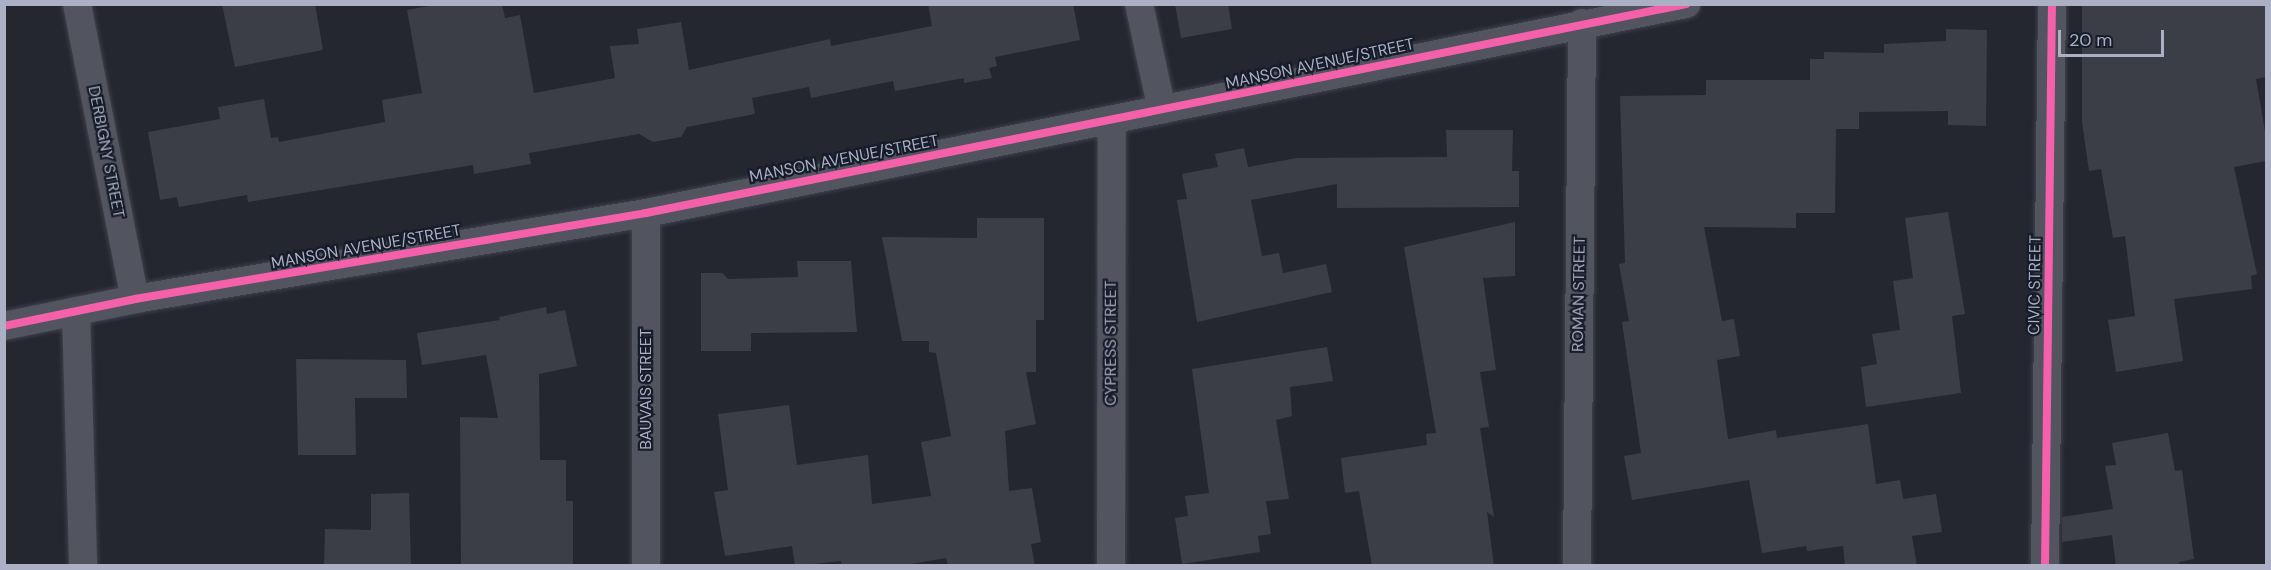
<!DOCTYPE html>
<html>
<head>
<meta charset="utf-8">
<style>
  body { margin:0 }
  #map { position:relative; width:2271px; height:570px; overflow:hidden; background:#242730; font-family:"DM Sans",sans-serif }
  div>[style] { position:absolute }
  .building>* { inset:0; background:#3b3e47 }
  .roads { filter:drop-shadow(0 0 2px #40424a) drop-shadow(0 0 2px #40424a) }
  .street>* { height:28px; margin:-14px; padding:0 14px; transform-origin:14px; border-radius:14px; background:#52555f }
  .cycleway>* { height:8px; margin:-4px; padding:0 4px; transform-origin:4px; border-radius:4px; background:#f560ab }
  span { translate:-50% -50%; white-space:nowrap; text-align:center; line-height:1.15; -webkit-text-stroke:4.5px #171c2a; paint-order:stroke }
  .street-label { font-size:16px; color:#abb0c4 }
  .frame { position:absolute; inset:0; border:6px solid #abb0c4; pointer-events:none }
  .scale { position:absolute; left:2058px; top:30px; width:106px; height:27px; box-sizing:border-box; border:3px solid #abb0c4; border-top:0; padding-left:8px; font-size:18px; line-height:21px; white-space:nowrap; color:#abb0c4; -webkit-text-stroke:4px #171c2a; paint-order:stroke }
</style>
</head>
<body>
<div id="map">
  <div class="building">
    <div style="clip-path:polygon(222px 4px,315px 4px,323px 50px,235px 67px)"></div>
    <div style="clip-path:polygon(439px 4px,502px 4px,505px 18px,520px 15px,534px 93px,615px 78px,610px 46px,639px 44px,637px 29px,681px 22px,689px 70px,830px 39px,831px 46px,932px 26px,928px 4px,1073px 4px,1080px 40px,995px 57px,997px 66px,989px 68px,992px 78px,964px 83px,964px 78px,895px 91px,893px 81px,811px 98px,809px 87px,752px 98px,755px 114px,687px 127px,681px 137px,653px 142px,639px 134px,529px 153px,531px 164px,474px 174px,473px 165px,248px 202px,247px 195px,179px 207px,177px 197px,160px 200px,148px 132px,220px 119px,218px 107px,264px 99px,271px 138px,278px 137px,279px 142px,385px 122px,382px 100px,422px 93px,407px 10px)"></div>
    <div style="clip-path:polygon(1175px 4px,1228px 4px,1232px 29px,1181px 38px)"></div>
    <div style="clip-path:polygon(2082px 4px,2266px 4px,2266px 77px,2256px 79px,2266px 137px,2266px 161px,2234px 167px,2257px 274px,2251px 276px,2252px 289px,2174px 299px,2183px 361px,2116px 372px,2108px 320px,2135px 316px,2125px 236px,2113px 238px,2101px 169px,2089px 171px,2082px 122px)"></div>
    <div style="clip-path:polygon(1946px 29px,1987px 30px,1986px 126px,1948px 125px,1948px 111px,1859px 112px,1859px 129px,1836px 129px,1835px 213px,1796px 213px,1796px 228px,1704px 227px,1722px 321px,1734px 319px,1740px 356px,1717px 360px,1728px 439px,1776px 430px,1777px 438px,1868px 424px,1876px 484px,1900px 480px,1903px 499px,1936px 494px,1942px 532px,1912px 536px,1917px 566px,1845px 566px,1843px 546px,1807px 551px,1806px 546px,1762px 553px,1749px 480px,1632px 500px,1624px 456px,1641px 453px,1622px 322px,1629px 321px,1619px 264px,1625px 263px,1620px 96px,1706px 95px,1706px 80px,1810px 80px,1810px 59px,1824px 59px,1824px 52px,1884px 53px,1884px 44px,1946px 41px)"></div>
    <div style="clip-path:polygon(1446px 130px,1513px 130px,1512px 171px,1519px 171px,1519px 207px,1337px 208px,1337px 184px,1251px 200px,1262px 256px,1279px 253px,1283px 273px,1326px 264px,1332px 292px,1197px 322px,1177px 200px,1187px 199px,1182px 174px,1218px 167px,1215px 154px,1244px 148px,1248px 167px,1296px 158px,1447px 157px)"></div>
    <div style="clip-path:polygon(1948px 212px,1965px 314px,1952px 316px,1961px 393px,1866px 407px,1861px 367px,1877px 364px,1872px 334px,1900px 330px,1893px 281px,1913px 278px,1905px 218px)"></div>
    <div style="clip-path:polygon(977px 218px,1044px 218px,1044px 320px,1036px 320px,1036px 372px,1026px 372px,1036px 424px,1005px 431px,1009px 491px,1032px 488px,1041px 542px,1031px 544px,1035px 566px,948px 566px,946px 558px,899px 566px,842px 566px,841px 561px,795px 566px,792px 546px,725px 556px,714px 492px,728px 490px,718px 414px,789px 405px,797px 465px,868px 455px,872px 504px,931px 496px,921px 442px,951px 436px,936px 353px,929px 352px,929px 341px,902px 341px,882px 237px,977px 238px)"></div>
    <div style="clip-path:polygon(1515px 222px,1515px 276px,1483px 278px,1496px 370px,1480px 372px,1489px 427px,1480px 428px,1494px 517px,1487px 512px,1494px 566px,1372px 566px,1359px 491px,1345px 493px,1341px 458px,1427px 445px,1426px 434px,1436px 433px,1404px 247px)"></div>
    <div style="clip-path:polygon(797px 261px,851px 261px,857px 332px,751px 333px,751px 351px,701px 351px,701px 273px,722px 273px,728px 279px,798px 277px)"></div>
    <div style="clip-path:polygon(546px 307px,547px 314px,565px 310px,577px 366px,539px 374px,540px 460px,566px 460px,566px 501px,573px 501px,573px 566px,461px 566px,460px 417px,498px 418px,486px 355px,422px 365px,417px 333px,500px 320px,499px 317px)"></div>
    <div style="clip-path:polygon(1327px 347px,1333px 381px,1290px 387px,1292px 416px,1276px 420px,1289px 499px,1266px 501px,1271px 534px,1258px 536px,1260px 552px,1182px 564px,1175px 518px,1188px 516px,1185px 496px,1209px 493px,1192px 369px)"></div>
    <div style="clip-path:polygon(296px 359px,406px 360px,407px 398px,355px 398px,356px 455px,298px 455px)"></div>
    <div style="clip-path:polygon(2168px 433px,2175px 471px,2182px 470px,2194px 559px,2179px 562px,2180px 566px,2116px 566px,2112px 535px,2062px 542px,2062px 517px,2113px 509px,2105px 466px,2116px 465px,2112px 443px)"></div>
    <div style="clip-path:polygon(409px 493px,411px 566px,324px 565px,325px 529px,371px 530px,371px 494px)"></div>
  </div>
  <div class="roads">
    <div class="street">
      <div style="left:77px;top:4px;width:301px;rotate:78.9deg"></div>
      <div style="left:1139px;top:4px;width:108px;rotate:77.8deg"></div>
      <div style="left:76px;top:311px;width:255px;rotate:88.4deg"></div>
      <div style="left:4px;top:326px;width:134px;rotate:-11.6deg"></div>
      <div style="left:135px;top:299px;width:518px;rotate:-9.55deg"></div>
      <div style="left:646px;top:213px;width:1061px;rotate:-11.36deg"></div>
      <div style="left:646px;top:566px;width:353px;rotate:-90deg"></div>
      <div style="left:1111px;top:566px;width:446px;rotate:-89.9deg"></div>
      <div style="left:1577px;top:566px;width:543px;rotate:-89.47deg"></div>
      <div style="left:2045px;top:566px;width:562px;rotate:-89.29deg"></div>
    </div>
  </div>
  <div class="cycleway">
    <div style="left:4px;top:326px;width:134px;rotate:-11.6deg"></div>
    <div style="left:135px;top:299px;width:518px;rotate:-9.55deg"></div>
    <div style="left:646px;top:213px;width:1061px;rotate:-11.36deg"></div>
    <div style="left:2045px;top:566px;width:562px;rotate:-89.29deg"></div>
  </div>
  <div class="street-label">
    <span style="left:1320px;top:64px;rotate:-12deg">MANSON AVENUE/STREET</span>
    <span style="left:106px;top:152px;rotate:79deg">DERBIGNY STREET</span>
    <span style="left:844px;top:159px;rotate:-11deg">MANSON AVENUE/STREET</span>
    <span style="left:366px;top:247px;rotate:-10deg">MANSON AVENUE/STREET</span>
    <span style="left:2035px;top:285px;rotate:-89deg">CIVIC STREET</span>
    <span style="left:1579px;top:294px;rotate:-89deg">ROMAN STREET</span>
    <span style="left:1111px;top:343px;rotate:-90deg">CYPRESS STREET</span>
    <span style="left:646px;top:389px;rotate:-90deg">BAUVAIS STREET</span>
  </div>
  <div class="frame"></div>
  <div class="scale">20 m</div>
</div>
</body>
</html>
